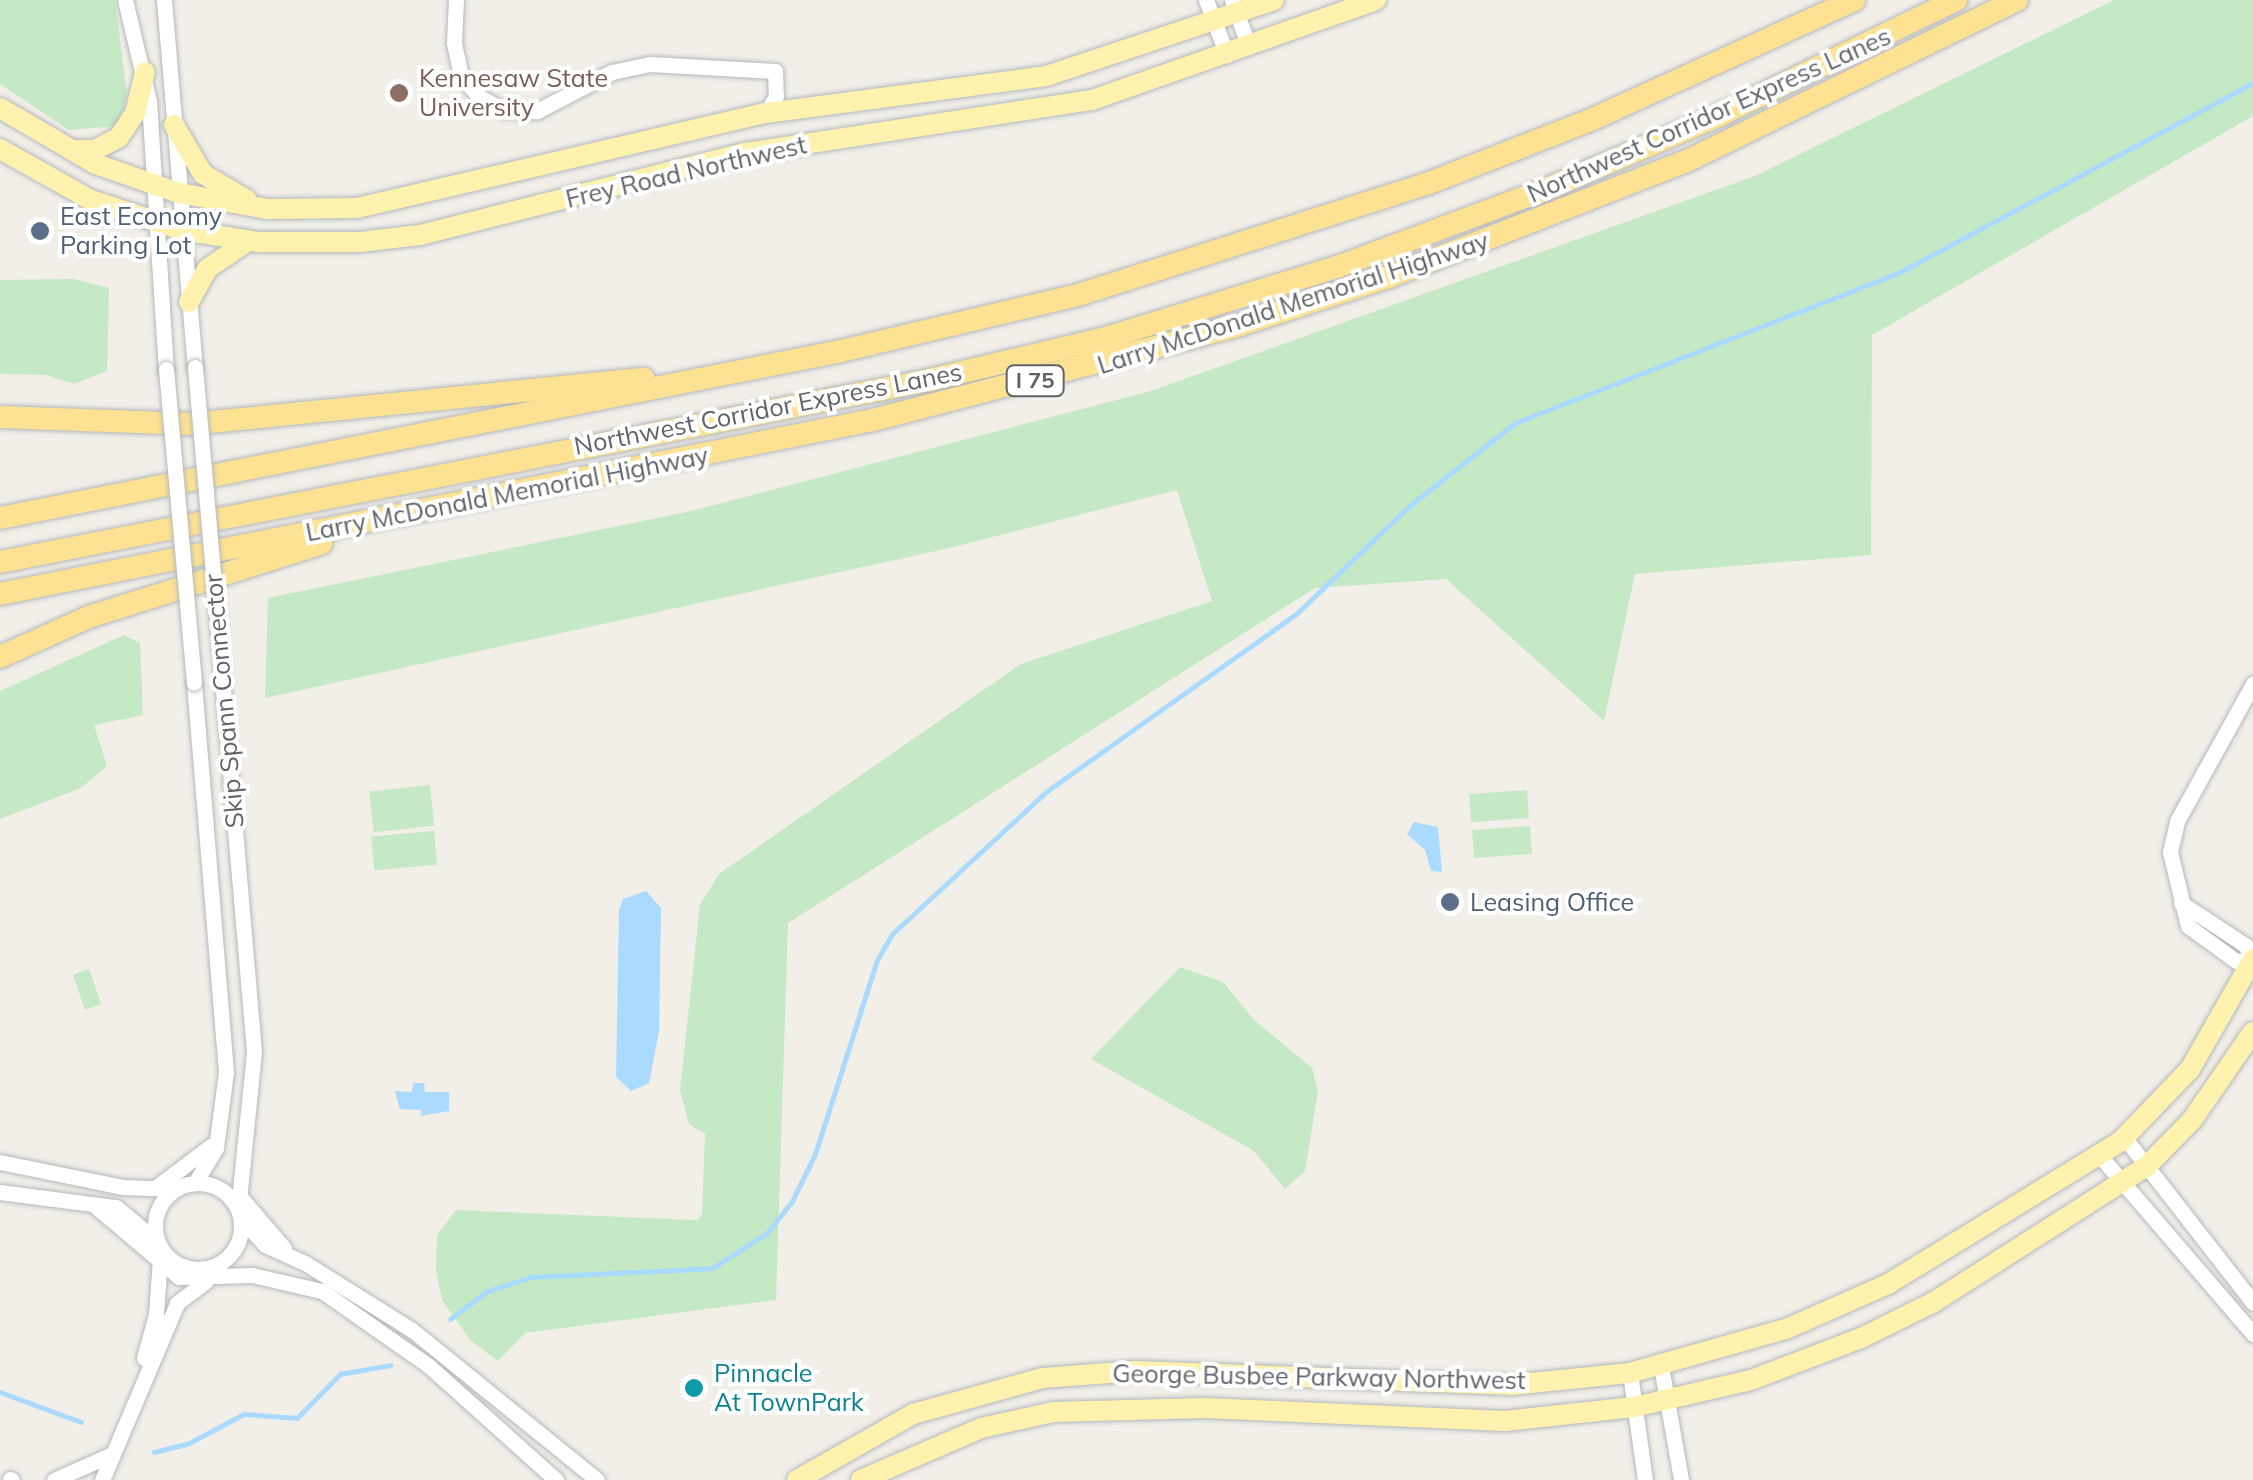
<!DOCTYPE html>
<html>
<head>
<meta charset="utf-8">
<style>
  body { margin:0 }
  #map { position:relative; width:2253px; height:1480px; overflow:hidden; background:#f1efe8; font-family:Mulish,sans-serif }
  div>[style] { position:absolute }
  .green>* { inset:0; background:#c5e8c5; transform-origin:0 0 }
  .water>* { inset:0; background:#aadaff }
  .stream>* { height:5px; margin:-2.5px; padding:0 2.5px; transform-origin:2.5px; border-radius:2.5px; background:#aadaff }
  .roads { filter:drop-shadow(0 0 2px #b5b8bc) drop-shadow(0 0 2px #b5b8bc) }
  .minor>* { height:15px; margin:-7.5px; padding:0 7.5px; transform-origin:7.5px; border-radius:7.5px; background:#fff }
  .minor>.ring { margin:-7.5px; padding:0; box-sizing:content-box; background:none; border:15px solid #fff; border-radius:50% }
  .major>* { height:20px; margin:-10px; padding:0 10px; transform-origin:10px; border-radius:10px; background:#fff2af }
  .highway>* { height:22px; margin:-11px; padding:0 11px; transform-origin:11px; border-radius:11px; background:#fde293 }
  .bridges { filter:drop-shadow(0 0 2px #b5b8bc) drop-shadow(0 0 2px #b5b8bc) }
  .minor-bridge>* { height:15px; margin:-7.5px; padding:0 7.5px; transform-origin:7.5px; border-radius:7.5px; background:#fff }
  .dots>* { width:28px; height:28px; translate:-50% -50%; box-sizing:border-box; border:5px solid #fff; border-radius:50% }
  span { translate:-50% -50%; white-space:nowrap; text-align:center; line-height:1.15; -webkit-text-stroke:8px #fff; paint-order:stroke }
  .shield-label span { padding:2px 8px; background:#fff; border:2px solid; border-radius:8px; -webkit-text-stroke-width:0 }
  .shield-label { font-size:22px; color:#5f6368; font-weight:700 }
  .education-label { font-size:25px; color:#785e54 }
  .left { translate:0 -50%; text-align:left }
  .street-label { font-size:25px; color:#5f6368 }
  .service-label { font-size:25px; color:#4e5e75 }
  .culture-label { font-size:25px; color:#0d838f }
</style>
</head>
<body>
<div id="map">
  <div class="green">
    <div style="clip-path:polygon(0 0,115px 0,127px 95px,118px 126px,69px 130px,0 84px)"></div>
    <div style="clip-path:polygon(2114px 0,2253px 0,2253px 116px,1872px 335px,1871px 555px,1635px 574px,1604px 721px,1446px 579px,1315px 588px,788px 923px,776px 1300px,525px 1333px,498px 1361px,471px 1341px,442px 1300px,436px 1270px,437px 1235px,456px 1210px,697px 1220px,702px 1214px,705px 1134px,689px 1124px,680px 1090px,700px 905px,719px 874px,1021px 664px,1212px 601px,1177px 490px,945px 549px,265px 698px,268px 598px,691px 511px,1151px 391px,1755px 176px)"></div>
    <div style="clip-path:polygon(73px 279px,109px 288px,107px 371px,74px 384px,46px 375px,0 374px,0 280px)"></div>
    <div style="clip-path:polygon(124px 635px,140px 643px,143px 715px,94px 725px,107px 766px,81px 788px,0 819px,0 691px)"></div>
    <div style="left:430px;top:785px;width:41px;height:61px;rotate:84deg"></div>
    <div style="left:1527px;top:790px;width:28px;height:58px;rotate:86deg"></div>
    <div style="left:1530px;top:826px;width:28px;height:58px;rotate:86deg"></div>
    <div style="left:434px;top:831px;width:34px;height:63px;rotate:85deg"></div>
    <div style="clip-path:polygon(1180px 967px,1223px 982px,1254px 1020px,1312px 1068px,1318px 1091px,1305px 1171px,1285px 1189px,1254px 1151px,1091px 1059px)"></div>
    <div style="left:89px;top:969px;width:37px;height:17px;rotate:71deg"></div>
  </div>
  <div class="water">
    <div style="clip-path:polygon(1414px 822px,1438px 827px,1442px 872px,1431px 871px,1425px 850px,1407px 834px)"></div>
    <div style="clip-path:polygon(646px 891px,661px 908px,659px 1031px,649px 1083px,631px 1091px,616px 1077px,619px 910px,623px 899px)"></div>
    <div style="clip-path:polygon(413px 1083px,424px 1083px,425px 1092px,449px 1092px,449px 1111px,421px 1116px,421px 1110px,400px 1109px,395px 1091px,412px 1092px)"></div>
  </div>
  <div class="stream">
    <div style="left:450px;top:1319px;width:46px;rotate:-37.1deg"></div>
    <div style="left:487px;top:1291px;width:46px;rotate:-17.7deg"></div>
    <div style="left:531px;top:1277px;width:181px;rotate:-2.8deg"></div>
    <div style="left:712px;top:1268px;width:65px;rotate:-32.5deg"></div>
    <div style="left:767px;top:1233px;width:41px;rotate:-52deg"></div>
    <div style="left:792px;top:1201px;width:52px;rotate:-63.9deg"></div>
    <div style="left:815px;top:1154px;width:204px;rotate:-72.3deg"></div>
    <div style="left:877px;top:960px;width:30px;rotate:-60deg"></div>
    <div style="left:892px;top:934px;width:211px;rotate:-42.7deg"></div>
    <div style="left:1047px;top:791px;width:304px;rotate:-35.4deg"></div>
    <div style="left:1295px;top:615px;width:158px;rotate:-43.7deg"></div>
    <div style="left:1409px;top:506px;width:135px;rotate:-38.1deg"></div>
    <div style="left:1515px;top:423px;width:416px;rotate:-21.4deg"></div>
    <div style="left:1902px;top:271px;width:398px;rotate:-28.2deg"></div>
    <div style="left:0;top:1392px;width:86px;rotate:20.3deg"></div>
    <div style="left:154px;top:1452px;width:36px;rotate:-14deg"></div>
    <div style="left:189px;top:1443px;width:62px;rotate:-27.8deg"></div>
    <div style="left:244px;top:1414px;width:53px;rotate:4.3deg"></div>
    <div style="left:297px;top:1418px;width:62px;rotate:-45.7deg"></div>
    <div style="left:340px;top:1374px;width:51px;rotate:-10.2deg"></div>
  </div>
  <div class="roads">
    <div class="minor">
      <div style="left:125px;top:0;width:104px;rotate:76.6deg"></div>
      <div style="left:149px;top:101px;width:269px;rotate:86.4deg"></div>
      <div style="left:164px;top:0;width:368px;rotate:85.2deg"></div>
      <div style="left:456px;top:0;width:43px;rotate:92.7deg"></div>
      <div style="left:454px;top:43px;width:33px;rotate:78deg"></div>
      <div style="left:461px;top:75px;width:27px;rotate:51deg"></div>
      <div style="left:478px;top:96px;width:29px;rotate:29deg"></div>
      <div style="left:503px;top:110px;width:34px;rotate:2deg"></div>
      <div style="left:537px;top:111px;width:85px;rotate:-27.5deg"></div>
      <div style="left:612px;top:72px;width:39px;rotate:-12deg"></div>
      <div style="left:650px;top:64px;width:125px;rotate:3.2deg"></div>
      <div style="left:775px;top:71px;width:25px;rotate:88deg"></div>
      <div style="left:776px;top:96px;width:20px;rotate:120deg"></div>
      <div style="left:1206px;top:0;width:59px;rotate:69.1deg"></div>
      <div style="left:1232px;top:0;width:50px;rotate:70.1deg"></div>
      <div style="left:222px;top:678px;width:375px;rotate:85.1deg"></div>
      <div style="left:254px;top:1052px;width:158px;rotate:95.8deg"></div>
      <div style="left:194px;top:683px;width:390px;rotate:85.3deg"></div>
      <div style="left:226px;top:1072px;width:77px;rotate:97.5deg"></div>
      <div style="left:216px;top:1148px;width:41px;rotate:121deg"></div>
      <div style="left:2181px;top:903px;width:77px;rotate:33.3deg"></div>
      <div style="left:2245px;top:945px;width:17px;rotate:62deg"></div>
      <div style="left:2253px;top:960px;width:17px;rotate:177deg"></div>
      <div style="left:2236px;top:961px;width:59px;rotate:-143.9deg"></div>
      <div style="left:2188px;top:926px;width:76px;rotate:-103.7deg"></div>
      <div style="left:2170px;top:852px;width:32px;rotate:-77deg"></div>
      <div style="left:2177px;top:821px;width:157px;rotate:-61deg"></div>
      <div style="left:2124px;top:1137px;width:210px;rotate:52.1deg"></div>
      <div style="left:2100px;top:1156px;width:235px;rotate:49.3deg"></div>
      <div style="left:0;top:1162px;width:126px;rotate:11.5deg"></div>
      <div style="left:123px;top:1187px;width:53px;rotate:2.2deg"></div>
      <div class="ring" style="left:155px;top:1183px;width:71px;height:71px"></div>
      <div style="left:155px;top:1188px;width:71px;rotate:-37deg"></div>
      <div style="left:0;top:1192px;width:117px;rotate:7.4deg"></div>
      <div style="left:116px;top:1207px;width:53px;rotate:39.7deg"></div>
      <div style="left:241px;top:1198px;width:66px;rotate:49.3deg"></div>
      <div style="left:94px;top:1205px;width:111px;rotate:40.3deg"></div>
      <div style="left:179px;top:1277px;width:73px;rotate:-1.6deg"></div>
      <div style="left:252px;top:1275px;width:72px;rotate:12.9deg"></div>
      <div style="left:322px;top:1291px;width:131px;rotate:35deg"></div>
      <div style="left:429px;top:1366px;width:171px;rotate:41.9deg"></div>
      <div style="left:241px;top:1219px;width:35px;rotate:47deg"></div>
      <div style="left:265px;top:1245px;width:44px;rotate:24.2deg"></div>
      <div style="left:305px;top:1263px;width:126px;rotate:32.1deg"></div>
      <div style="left:412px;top:1330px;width:238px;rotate:39deg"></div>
      <div style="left:144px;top:1358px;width:46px;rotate:-74.7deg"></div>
      <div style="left:156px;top:1314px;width:56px;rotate:-85.9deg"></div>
      <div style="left:1661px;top:1366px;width:116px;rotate:80deg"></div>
      <div style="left:1630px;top:1373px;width:108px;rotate:82deg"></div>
      <div style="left:10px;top:1479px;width:2px;rotate:27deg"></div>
      <div style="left:54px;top:1480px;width:61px;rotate:-24.1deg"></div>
      <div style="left:102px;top:1480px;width:192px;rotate:-67deg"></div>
      <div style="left:177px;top:1303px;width:36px;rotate:-37deg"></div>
    </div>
    <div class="major">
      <div style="left:0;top:108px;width:111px;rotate:30.3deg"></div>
      <div style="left:96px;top:164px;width:88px;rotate:19.3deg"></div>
      <div style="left:179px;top:193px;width:89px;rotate:10.3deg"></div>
      <div style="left:267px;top:209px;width:90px;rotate:-0.6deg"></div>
      <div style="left:357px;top:208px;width:420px;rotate:-13.1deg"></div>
      <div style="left:766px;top:113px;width:282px;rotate:-7.5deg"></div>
      <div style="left:1046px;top:76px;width:240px;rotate:-18.4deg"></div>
      <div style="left:174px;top:125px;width:57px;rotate:59.4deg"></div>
      <div style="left:203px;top:174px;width:51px;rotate:30.6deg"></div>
      <div style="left:0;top:149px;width:104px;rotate:29.3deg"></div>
      <div style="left:91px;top:200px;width:96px;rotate:18.2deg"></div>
      <div style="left:182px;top:230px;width:78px;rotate:8.9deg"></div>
      <div style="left:259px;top:242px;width:101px"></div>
      <div style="left:360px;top:242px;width:60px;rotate:-6.7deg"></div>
      <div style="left:420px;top:235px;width:335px;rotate:-14.2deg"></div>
      <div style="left:745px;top:153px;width:351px;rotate:-8.7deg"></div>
      <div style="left:1092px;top:100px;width:301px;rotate:-19.4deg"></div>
      <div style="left:71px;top:150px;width:24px"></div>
      <div style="left:95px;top:150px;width:27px;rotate:-28deg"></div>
      <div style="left:119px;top:137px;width:29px;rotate:-56deg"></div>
      <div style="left:135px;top:113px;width:42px;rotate:-76.3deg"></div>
      <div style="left:189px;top:302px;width:38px;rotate:-61deg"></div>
      <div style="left:207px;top:269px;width:50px;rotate:-34.3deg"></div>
      <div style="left:797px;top:1480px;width:133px;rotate:-29.6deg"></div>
      <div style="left:913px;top:1414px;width:135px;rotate:-15.5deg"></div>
      <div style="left:1043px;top:1378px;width:92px;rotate:-4.4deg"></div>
      <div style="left:1135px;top:1371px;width:376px;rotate:2.1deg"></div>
      <div style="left:1511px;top:1385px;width:120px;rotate:-5.8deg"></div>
      <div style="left:1630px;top:1373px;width:162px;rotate:-15.8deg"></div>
      <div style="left:1786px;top:1329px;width:111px;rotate:-23.8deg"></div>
      <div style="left:1888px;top:1284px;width:273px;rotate:-31.5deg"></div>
      <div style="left:2121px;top:1141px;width:100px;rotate:-46.2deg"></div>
      <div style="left:2190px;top:1069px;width:127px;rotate:-60.2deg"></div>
      <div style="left:861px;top:1480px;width:131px;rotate:-23.4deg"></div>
      <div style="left:981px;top:1428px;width:74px;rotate:-12.5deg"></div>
      <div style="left:1053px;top:1412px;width:152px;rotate:-1.5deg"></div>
      <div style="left:1205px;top:1408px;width:300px;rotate:2.5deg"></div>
      <div style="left:1505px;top:1421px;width:130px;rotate:-6.2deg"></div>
      <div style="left:1634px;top:1407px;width:120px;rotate:-13deg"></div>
      <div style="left:1751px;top:1380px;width:118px;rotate:-20.9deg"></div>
      <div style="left:1861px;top:1338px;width:81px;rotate:-26.3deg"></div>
      <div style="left:1934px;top:1302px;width:253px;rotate:-32.6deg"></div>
      <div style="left:2147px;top:1166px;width:64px;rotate:-45.6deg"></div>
      <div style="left:2192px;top:1120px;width:107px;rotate:-55.3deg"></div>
    </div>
    <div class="highway">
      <div style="left:0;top:417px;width:191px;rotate:2.1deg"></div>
      <div style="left:191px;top:424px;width:455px;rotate:-5.7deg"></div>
      <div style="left:0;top:518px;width:857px;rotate:-11.23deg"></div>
      <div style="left:841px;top:351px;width:244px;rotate:-13.3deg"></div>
      <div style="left:1078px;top:295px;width:368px;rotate:-17.7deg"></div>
      <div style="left:1429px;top:183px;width:176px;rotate:-21.3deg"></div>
      <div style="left:1593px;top:119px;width:287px;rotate:-24.5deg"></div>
      <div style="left:0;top:562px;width:947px;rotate:-11.08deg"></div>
      <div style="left:929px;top:380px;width:185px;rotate:-13.4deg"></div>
      <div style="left:1109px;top:337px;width:239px;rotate:-17.1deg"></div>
      <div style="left:1337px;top:267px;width:215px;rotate:-20.4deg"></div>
      <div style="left:1539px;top:192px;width:197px;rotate:-23deg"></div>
      <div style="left:1720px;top:115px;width:263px;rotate:-26deg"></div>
      <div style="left:0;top:594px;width:890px;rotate:-11.27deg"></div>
      <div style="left:873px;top:420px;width:379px;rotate:-14.5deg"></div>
      <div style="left:1240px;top:325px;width:157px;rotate:-17.9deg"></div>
      <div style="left:1389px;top:277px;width:322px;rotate:-21.3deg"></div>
      <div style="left:1689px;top:160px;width:365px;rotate:-26deg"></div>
      <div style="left:0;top:657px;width:98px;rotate:-24.2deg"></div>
      <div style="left:89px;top:617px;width:244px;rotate:-17.6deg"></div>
    </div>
  </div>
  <div class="bridges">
    <div class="minor-bridge">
      <div style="left:195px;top:367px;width:312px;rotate:85deg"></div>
      <div style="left:166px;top:369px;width:315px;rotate:84.9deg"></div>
    </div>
  </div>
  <div class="dots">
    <div style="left:399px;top:93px;background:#8d6e63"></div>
    <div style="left:40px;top:231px;background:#5c6f8a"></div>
    <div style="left:1450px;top:902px;background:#5c6f8a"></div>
    <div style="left:694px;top:1388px;background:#0f9aa8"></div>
  </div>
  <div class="shield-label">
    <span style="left:1035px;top:381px">I 75</span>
  </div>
  <div class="education-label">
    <span class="left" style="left:419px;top:93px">Kennesaw State<br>University</span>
  </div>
  <div class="street-label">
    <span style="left:1709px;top:115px;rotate:-24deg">Northwest Corridor Express Lanes</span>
    <span style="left:686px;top:172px;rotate:-13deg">Frey Road Northwest</span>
    <span style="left:1293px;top:303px;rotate:-18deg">Larry McDonald Memorial Highway</span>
    <span style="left:768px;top:409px;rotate:-11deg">Northwest Corridor Express Lanes</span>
    <span style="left:507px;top:494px;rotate:-11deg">Larry McDonald Memorial Highway</span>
    <span style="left:224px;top:701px;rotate:-95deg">Skip Spann Connector</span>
    <span style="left:1319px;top:1377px;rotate:1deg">George Busbee Parkway Northwest</span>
  </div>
  <div class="service-label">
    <span class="left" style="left:60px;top:231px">East Economy<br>Parking Lot</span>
    <span class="left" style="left:1470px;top:902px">Leasing Office</span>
  </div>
  <div class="culture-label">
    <span class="left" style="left:714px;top:1388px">Pinnacle<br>At TownPark</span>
  </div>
</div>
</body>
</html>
